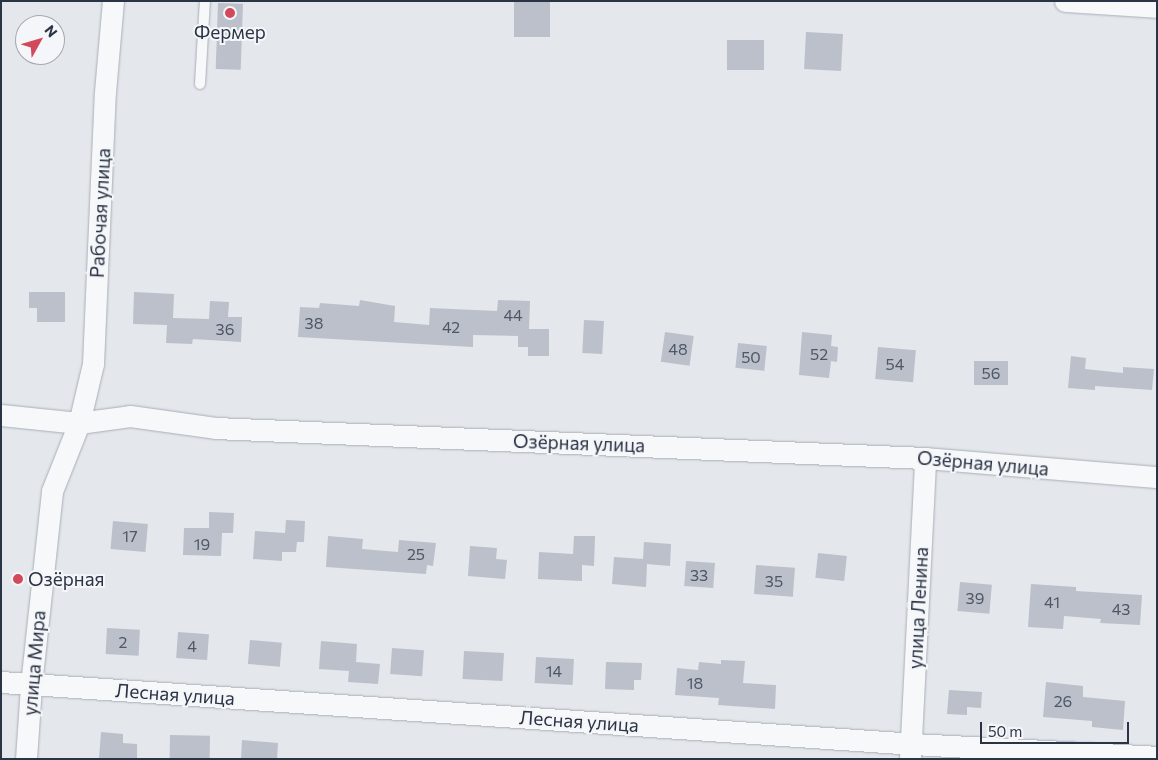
<!DOCTYPE html>
<html>
<head>
<meta charset="utf-8">
<style>
  body { margin:0 }
  #map { position:relative; width:1158px; height:760px; overflow:hidden; background:#e4e7ec; font-family:Commissioner,sans-serif }
  div>[style] { position:absolute }
  .building>* { inset:0; background:#bbc0ca; transform-origin:0 0 }
  .roads { filter:drop-shadow(0 0 1px #a9aeb7) drop-shadow(0 0 1px #a9aeb7) }
  .service>* { height:10px; margin:-5px; padding:0 5px; transform-origin:5px; border-radius:5px; background:#f7f8fa }
  .minor>* { height:21px; margin:-10.5px; padding:0 10.5px; transform-origin:10.5px; border-radius:10.5px; background:#f7f8fa }
  .dots>* { width:14px; height:14px; translate:-50% -50%; box-sizing:border-box; border:2px solid #f4f6f9; border-radius:50% }
  span { translate:-50% -50%; white-space:nowrap; text-align:center; line-height:1.15; -webkit-text-stroke:4px #f4f6f9; paint-order:stroke }
  .number-label { font-size:16px; color:#4f5766 }
  .number-label span { -webkit-text-stroke-width:0 }
  .poi-label { font-size:19px; color:#2b3445 }
  .left { translate:0 -50%; text-align:left }
  .street-label { font-size:19px; color:#2b3445 }
  .frame { position:absolute; inset:0; border:2px solid #2b3445; pointer-events:none }
  .north { position:absolute; left:15px; top:15px; width:50px; height:50px; box-sizing:border-box; background:#f4f6f9; border:1px solid #a4a8b1; border-radius:50%; rotate:51deg; font-size:14px; font-weight:700; line-height:20px; text-align:center; color:#2b3445 }
  .north::after { content:''; display:block; margin:auto; width:18px; height:22px; background:#d1495b; clip-path:polygon(50% 0,100% 100%,50% 72%,0 100%) }
  .scale { position:absolute; left:980px; top:722px; width:149px; height:22px; box-sizing:border-box; border:2px solid #2b3445; border-top:0; padding-left:6px; font-size:15px; line-height:18px; white-space:nowrap; color:#2b3445; -webkit-text-stroke:4px #f4f6f9; paint-order:stroke }
</style>
</head>
<body>
<div id="map">
  <div class="building">
    <div style="left:514px;top:1px;width:36px;height:36px"></div>
    <div style="left:218px;top:3px;width:25px;height:66px;rotate:2deg"></div>
    <div style="left:806px;top:32px;width:37px;height:37px;rotate:3deg"></div>
    <div style="left:727px;top:40px;width:37px;height:30px"></div>
    <div style="clip-path:polygon(29px 292px,65px 292px,65px 322px,37px 322px,37px 308px,29px 308px)"></div>
    <div style="clip-path:polygon(134px 292px,174px 294px,173px 318px,209px 319px,210px 301px,229px 302px,228px 317px,242px 317px,241px 342px,193px 339px,192px 344px,166px 343px,167px 325px,133px 324px)"></div>
    <div style="clip-path:polygon(360px 300px,395px 306px,394px 322px,429px 325px,430px 308px,497px 311px,498px 300px,530px 301px,529px 329px,549px 329px,549px 356px,528px 356px,528px 347px,518px 347px,518px 336px,473px 335px,473px 347px,298px 337px,300px 307px,319px 308px,320px 303px,359px 306px)"></div>
    <div style="left:584px;top:320px;width:20px;height:33px;rotate:3deg"></div>
    <div style="left:665px;top:332px;width:29px;height:30px;rotate:8deg"></div>
    <div style="clip-path:polygon(802px 332px,832px 335px,831px 346px,838px 347px,837px 362px,831px 361px,829px 378px,799px 375px)"></div>
    <div style="left:738px;top:343px;width:29px;height:25px;rotate:6deg"></div>
    <div style="left:878px;top:347px;width:38px;height:32px;rotate:5deg"></div>
    <div style="clip-path:polygon(1071px 356px,1086px 358px,1085px 369px,1123px 373px,1123px 367px,1154px 369px,1152px 390px,1095px 386px,1095px 390px,1068px 388px)"></div>
    <div style="left:974px;top:361px;width:34px;height:24px"></div>
    <div style="clip-path:polygon(209px 512px,234px 513px,233px 533px,222px 533px,221px 556px,183px 555px,184px 528px,209px 528px)"></div>
    <div style="clip-path:polygon(286px 520px,305px 521px,304px 542px,297px 542px,296px 552px,282px 552px,282px 561px,253px 559px,255px 531px,285px 533px)"></div>
    <div style="left:113px;top:521px;width:35px;height:28px;rotate:5deg"></div>
    <div style="clip-path:polygon(328px 536px,363px 539px,362px 549px,398px 552px,399px 540px,436px 543px,433px 566px,427px 565px,426px 574px,326px 567px)"></div>
    <div style="clip-path:polygon(574px 536px,595px 536px,594px 566px,582px 565px,582px 581px,538px 579px,539px 552px,573px 554px)"></div>
    <div style="clip-path:polygon(644px 542px,671px 544px,670px 566px,647px 564px,646px 587px,612px 584px,614px 557px,643px 559px)"></div>
    <div style="clip-path:polygon(470px 546px,497px 548px,496px 559px,507px 560px,505px 579px,468px 576px)"></div>
    <div style="left:818px;top:553px;width:29px;height:25px;rotate:6deg"></div>
    <div style="left:686px;top:561px;width:29px;height:25px;rotate:4deg"></div>
    <div style="left:756px;top:565px;width:39px;height:29px;rotate:4deg"></div>
    <div style="left:960px;top:582px;width:32px;height:29px;rotate:5deg"></div>
    <div style="clip-path:polygon(1031px 584px,1076px 587px,1076px 591px,1142px 595px,1140px 625px,1100px 623px,1101px 619px,1064px 616px,1063px 629px,1028px 627px)"></div>
    <div style="left:107px;top:628px;width:33px;height:26px;rotate:3deg"></div>
    <div style="left:178px;top:632px;width:31px;height:26px;rotate:4deg"></div>
    <div style="left:250px;top:640px;width:32px;height:24px;rotate:5deg"></div>
    <div style="clip-path:polygon(321px 641px,357px 644px,356px 662px,380px 664px,378px 684px,348px 682px,349px 671px,319px 669px)"></div>
    <div style="left:392px;top:648px;width:32px;height:26px;rotate:4deg"></div>
    <div style="left:464px;top:651px;width:40px;height:28px;rotate:3deg"></div>
    <div style="left:536px;top:657px;width:38px;height:26px;rotate:3deg"></div>
    <div style="clip-path:polygon(721px 660px,745px 661px,743px 683px,776px 685px,775px 709px,718px 705px,719px 698px,675px 695px,677px 668px,698px 670px,699px 662px,721px 664px)"></div>
    <div style="clip-path:polygon(606px 662px,642px 663px,641px 680px,634px 680px,634px 690px,605px 689px)"></div>
    <div style="clip-path:polygon(1046px 682px,1083px 686px,1083px 697px,1125px 701px,1123px 730px,1092px 727px,1092px 721px,1043px 717px)"></div>
    <div style="clip-path:polygon(949px 690px,982px 692px,981px 708px,967px 707px,967px 715px,947px 714px)"></div>
    <div style="clip-path:polygon(101px 732px,123px 734px,123px 743px,137px 744px,137px 759px,99px 758px)"></div>
    <div style="left:170px;top:735px;width:40px;height:24px;rotate:1deg"></div>
    <div style="clip-path:polygon(242px 740px,278px 743px,277px 759px,241px 759px)"></div>
  </div>
  <div class="roads">
    <div class="service">
      <div style="left:200px;top:84px;width:83px;rotate:-86.6deg"></div>
    </div>
    <div class="minor">
      <div style="left:1065px;top:1px;width:92px;rotate:3.7deg"></div>
      <div style="left:1px;top:415px;width:78px;rotate:5.9deg"></div>
      <div style="left:79px;top:423px;width:51px;rotate:-7.8deg"></div>
      <div style="left:130px;top:416px;width:86px;rotate:8deg"></div>
      <div style="left:215px;top:428px;width:711px;rotate:2.42deg"></div>
      <div style="left:925px;top:458px;width:233px;rotate:4.7deg"></div>
      <div style="left:1px;top:682px;width:932px;rotate:3.88deg"></div>
      <div style="left:931px;top:745px;width:226px;rotate:3deg"></div>
      <div style="left:26px;top:759px;width:74px;rotate:-86.1deg"></div>
      <div style="left:31px;top:685px;width:195px;rotate:-83.8deg"></div>
      <div style="left:52px;top:491px;width:73px;rotate:-68.3deg"></div>
      <div style="left:79px;top:423px;width:61px;rotate:-76.7deg"></div>
      <div style="left:93px;top:364px;width:272px;rotate:-87.5deg"></div>
      <div style="left:105px;top:92px;width:91px;rotate:-85deg"></div>
      <div style="left:910px;top:759px;width:301px;rotate:-87.1deg"></div>
    </div>
  </div>
  <div class="dots">
    <div style="left:230px;top:13px;background:#d1495b"></div>
    <div style="left:18px;top:579px;background:#d1495b"></div>
  </div>
  <div class="number-label">
    <span style="left:513px;top:315px">44</span>
    <span style="left:314px;top:323px">38</span>
    <span style="left:451px;top:327px">42</span>
    <span style="left:225px;top:329px">36</span>
    <span style="left:678px;top:349px">48</span>
    <span style="left:819px;top:354px">52</span>
    <span style="left:751px;top:357px">50</span>
    <span style="left:895px;top:364px">54</span>
    <span style="left:991px;top:373px">56</span>
    <span style="left:130px;top:536px">17</span>
    <span style="left:202px;top:544px">19</span>
    <span style="left:416px;top:554px">25</span>
    <span style="left:699px;top:575px">33</span>
    <span style="left:774px;top:581px">35</span>
    <span style="left:975px;top:598px">39</span>
    <span style="left:1052px;top:602px">41</span>
    <span style="left:1121px;top:609px">43</span>
    <span style="left:123px;top:642px">2</span>
    <span style="left:192px;top:646px">4</span>
    <span style="left:554px;top:671px">14</span>
    <span style="left:695px;top:683px">18</span>
    <span style="left:1063px;top:701px">26</span>
  </div>
  <div class="poi-label">
    <span style="left:230px;top:32px">Фермер</span>
    <span class="left" style="left:28px;top:579px">Озёрная</span>
  </div>
  <div class="street-label">
    <span style="left:100px;top:213px;rotate:-87deg">Рабочая улица</span>
    <span style="left:579px;top:443px;rotate:2deg">Озёрная улица</span>
    <span style="left:983px;top:463px;rotate:5deg">Озёрная улица</span>
    <span style="left:918px;top:608px;rotate:-87deg">улица Ленина</span>
    <span style="left:34px;top:663px;rotate:-85deg">улица Мира</span>
    <span style="left:175px;top:694px;rotate:4deg">Лесная улица</span>
    <span style="left:579px;top:721px;rotate:4deg">Лесная улица</span>
  </div>
  <div class="frame"></div>
  <div class="north">N</div>
  <div class="scale">50 m</div>
</div>
</body>
</html>
